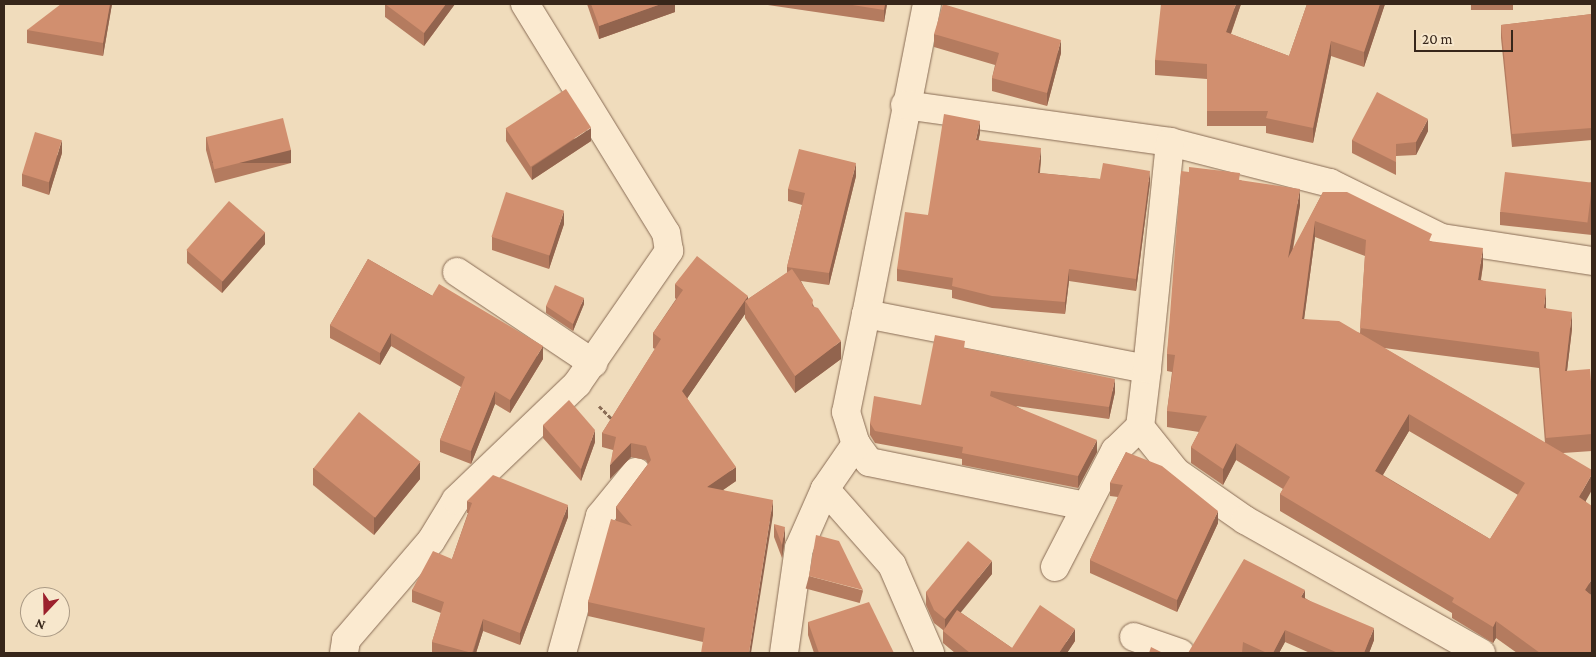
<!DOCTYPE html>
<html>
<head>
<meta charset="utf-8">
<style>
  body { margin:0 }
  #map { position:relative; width:1596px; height:657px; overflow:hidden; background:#f0dcbc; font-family:"Crimson Pro",serif }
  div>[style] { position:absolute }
  .path>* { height:3px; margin-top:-1.5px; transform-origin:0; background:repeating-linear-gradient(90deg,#896c55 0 4px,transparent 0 6.5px) }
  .roads { filter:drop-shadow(0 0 1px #896c55) drop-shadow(0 0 1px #896c55) }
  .minor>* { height:28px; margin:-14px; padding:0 14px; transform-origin:14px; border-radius:14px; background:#fbead0 }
  .wall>* { inset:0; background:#b47b5f; transform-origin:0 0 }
  .shaded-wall>* { inset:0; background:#92644e; transform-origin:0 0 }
  .building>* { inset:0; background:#d18f6f; transform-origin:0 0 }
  span { translate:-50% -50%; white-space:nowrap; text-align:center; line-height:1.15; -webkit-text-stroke:5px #f7e7cc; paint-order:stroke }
  .frame { position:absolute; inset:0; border:5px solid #37261a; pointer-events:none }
  .north { position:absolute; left:20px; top:587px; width:50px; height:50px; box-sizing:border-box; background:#f7e7cc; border:1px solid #aa9a85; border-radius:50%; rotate:201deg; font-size:14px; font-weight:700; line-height:20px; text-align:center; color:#37261a }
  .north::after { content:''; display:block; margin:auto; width:18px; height:22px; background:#9c212d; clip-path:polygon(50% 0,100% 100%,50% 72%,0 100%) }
  .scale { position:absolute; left:1414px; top:30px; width:99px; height:22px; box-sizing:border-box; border:2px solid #37261a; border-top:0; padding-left:6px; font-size:15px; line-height:18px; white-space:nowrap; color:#37261a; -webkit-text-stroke:4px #f7e7cc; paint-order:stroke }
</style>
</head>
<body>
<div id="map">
  <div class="path">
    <div style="left:599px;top:406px;width:20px;rotate:45deg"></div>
  </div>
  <div class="roads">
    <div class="minor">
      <div style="left:927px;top:4px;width:316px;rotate:101.1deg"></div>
      <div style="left:866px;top:314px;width:286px;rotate:11.1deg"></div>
      <div style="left:1147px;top:369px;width:58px;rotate:96.9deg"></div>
      <div style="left:1140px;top:427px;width:58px;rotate:51.3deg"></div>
      <div style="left:1176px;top:472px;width:84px;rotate:34.8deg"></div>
      <div style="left:1245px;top:520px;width:271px;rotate:29.4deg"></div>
      <div style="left:905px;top:105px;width:268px;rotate:7.9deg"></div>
      <div style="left:1170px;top:142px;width:165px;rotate:14.4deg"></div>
      <div style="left:1330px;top:183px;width:125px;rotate:26.2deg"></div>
      <div style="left:1442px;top:238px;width:152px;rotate:8.7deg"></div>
      <div style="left:457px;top:272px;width:164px;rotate:33.8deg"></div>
      <div style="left:866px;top:314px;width:100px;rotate:101.5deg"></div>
      <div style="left:846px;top:412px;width:34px;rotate:73deg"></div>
      <div style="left:856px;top:444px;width:22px;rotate:54deg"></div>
      <div style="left:869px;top:462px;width:221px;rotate:11.5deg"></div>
      <div style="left:1147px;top:369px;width:228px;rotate:-84.2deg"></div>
      <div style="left:825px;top:489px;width:101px;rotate:48.6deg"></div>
      <div style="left:892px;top:565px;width:96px;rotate:66.6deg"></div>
      <div style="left:1055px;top:567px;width:131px;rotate:-62.7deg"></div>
      <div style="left:1115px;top:451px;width:35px;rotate:-44deg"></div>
      <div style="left:1134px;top:637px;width:49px;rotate:19.2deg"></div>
      <div style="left:344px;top:653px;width:13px;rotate:-81deg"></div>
      <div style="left:346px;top:640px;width:130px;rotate:-49.4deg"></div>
      <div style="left:431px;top:541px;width:48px;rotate:-58.6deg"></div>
      <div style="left:456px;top:500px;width:168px;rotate:-43.8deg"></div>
      <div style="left:577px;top:384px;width:162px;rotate:-55.3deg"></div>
      <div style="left:669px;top:251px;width:18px;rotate:-99deg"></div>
      <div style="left:666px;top:233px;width:269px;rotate:-121.6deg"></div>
      <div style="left:562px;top:653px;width:142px;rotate:-74.5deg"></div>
      <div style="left:600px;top:516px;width:57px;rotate:-50.7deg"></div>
      <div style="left:784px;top:653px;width:106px;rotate:-81.9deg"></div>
      <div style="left:799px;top:548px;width:64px;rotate:-66.2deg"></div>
      <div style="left:825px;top:489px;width:55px;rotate:-55.4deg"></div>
    </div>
  </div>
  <div class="wall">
    <div style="clip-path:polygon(112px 4px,103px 56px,27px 43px,27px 30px)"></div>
    <div style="clip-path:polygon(385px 4px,455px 4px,424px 46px,385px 17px)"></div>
    <div style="clip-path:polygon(587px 4px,675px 4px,675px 12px,599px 39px)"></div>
    <div style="clip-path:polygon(761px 4px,887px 4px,884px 22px)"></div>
    <div style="clip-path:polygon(1241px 4px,1231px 34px,1289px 56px,1307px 4px,1385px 4px,1364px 67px,1331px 56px,1313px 143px,1266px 133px,1266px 126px,1207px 126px,1207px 79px,1155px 75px,1155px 60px)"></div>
    <div style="left:1471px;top:4px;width:42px;height:6px"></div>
    <div style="clip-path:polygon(1592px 14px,1592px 140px,1512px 147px,1501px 38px,1501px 25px)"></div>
    <div style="clip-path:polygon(934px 34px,1061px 53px,1047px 106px,992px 91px,992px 78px,995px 65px,934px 47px)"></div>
    <div style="clip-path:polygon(506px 128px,591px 141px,532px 180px,506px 141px)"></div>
    <div style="clip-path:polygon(1428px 131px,1416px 155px,1396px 156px,1396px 175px,1352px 153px,1352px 140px)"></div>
    <div style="clip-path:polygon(980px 133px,978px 140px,1041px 160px,1040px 173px,1100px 179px,1150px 182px,1136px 291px,1069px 281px,1065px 314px,992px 308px,952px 298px,952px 290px,897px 281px,897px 269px,928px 215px)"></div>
    <div style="clip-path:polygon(206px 137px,291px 163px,215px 183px,206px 150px)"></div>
    <div style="clip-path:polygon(62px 153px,49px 195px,22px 186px,22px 174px)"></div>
    <div style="clip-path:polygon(evenodd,1189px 172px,1240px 180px,1300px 205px,1293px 250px,1323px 192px,1483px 265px,1481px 280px,1546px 305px,1546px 308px,1572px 329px,1567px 371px,1592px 394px,1592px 451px,1563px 453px,1586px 501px,1592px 653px,1517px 653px,1496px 638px,1493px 643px,1452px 618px,1452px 613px,1280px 511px,1280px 494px,1283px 489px,1236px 460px,1223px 485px,1191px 463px,1191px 447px,1199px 432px,1167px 427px,1167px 411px,1172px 372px,1167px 371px,1167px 354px,1189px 172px,1315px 237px,1365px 256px,1360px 333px,1304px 319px,1315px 237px,1189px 172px,1384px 348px,1539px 368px,1545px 443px,1384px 348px,1189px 172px,1409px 431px,1518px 495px,1490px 539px,1383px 475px,1409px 431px)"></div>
    <div style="clip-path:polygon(856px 176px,829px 285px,801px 281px,841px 359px,795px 393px,745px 318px,745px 314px,687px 398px,736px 481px,723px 490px,773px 515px,703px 642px,588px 616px,588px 602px,616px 520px,616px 507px,648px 464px,646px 460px,631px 457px,610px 479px,613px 450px,602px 447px,602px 433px,655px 349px,653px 348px,653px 333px,676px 299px,675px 298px,675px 284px,748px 299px,787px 273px,787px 267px,802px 205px,788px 201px,788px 189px)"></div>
    <div style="clip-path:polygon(1592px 182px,1592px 235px,1500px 225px,1500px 212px)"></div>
    <div style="clip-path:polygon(564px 224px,549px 269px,492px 250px,492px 237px)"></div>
    <div style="clip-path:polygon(265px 244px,222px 293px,187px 263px,187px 250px)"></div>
    <div style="clip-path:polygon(368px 259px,543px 359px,510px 413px,495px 404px,471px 464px,440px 452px,440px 440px,461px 387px,391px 346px,380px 365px,330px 338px,330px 325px)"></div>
    <div style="clip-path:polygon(584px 304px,573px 331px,546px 313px,546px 306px)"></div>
    <div style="clip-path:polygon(965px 348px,1115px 392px,1109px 419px,1016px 406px,1097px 452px,1078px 488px,962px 465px,962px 459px,875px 443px,870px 435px,870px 423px,921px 405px)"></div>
    <div style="clip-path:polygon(543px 425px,595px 442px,581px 481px,543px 438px)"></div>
    <div style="clip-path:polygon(1126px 452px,1218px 523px,1177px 612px,1090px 573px,1090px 560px,1118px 497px,1110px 496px,1110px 483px)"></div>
    <div style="clip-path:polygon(313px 468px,420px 479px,374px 535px,313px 485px)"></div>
    <div style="clip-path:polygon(467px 501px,568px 517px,520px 645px,483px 631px,476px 653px,432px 653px,432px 642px,441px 613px,412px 602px,412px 590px,452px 559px,468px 513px,467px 513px)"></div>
    <div style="clip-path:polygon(774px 524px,785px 540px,782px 558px,774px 537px)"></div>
    <div style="clip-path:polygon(992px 574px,960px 612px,1012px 648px,1075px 641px,1067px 653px,955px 653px,943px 643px,943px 630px,934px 623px,926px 605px,926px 592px)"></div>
    <div style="left:809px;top:576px;width:56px;height:13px;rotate:15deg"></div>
    <div style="clip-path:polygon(1305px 598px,1374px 640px,1369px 653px,1310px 653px,1285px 642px,1279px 653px,1188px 653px)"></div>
    <div style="clip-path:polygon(808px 622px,894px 653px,814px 653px,808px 635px)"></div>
  </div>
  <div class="shaded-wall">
    <div style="clip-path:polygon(110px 4px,112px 4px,103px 56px,103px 43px)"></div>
    <div style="clip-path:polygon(446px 4px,455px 4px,424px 46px,424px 33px)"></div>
    <div style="clip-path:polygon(661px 4px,675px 4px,675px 12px,599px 39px,599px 26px)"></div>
    <div style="clip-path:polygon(885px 4px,887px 4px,884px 22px,884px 10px)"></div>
    <div style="clip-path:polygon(1236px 4px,1241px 4px,1226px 47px,1226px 32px)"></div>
    <div style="clip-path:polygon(1380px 4px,1385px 4px,1364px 67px,1364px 52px)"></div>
    <div style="clip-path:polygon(1061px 40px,1061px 53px,1047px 106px,1047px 93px)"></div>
    <div style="clip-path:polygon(1331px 41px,1331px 56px,1313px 143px,1313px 128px)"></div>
    <div style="clip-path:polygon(1428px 119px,1428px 131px,1416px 155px,1416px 142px)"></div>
    <div style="clip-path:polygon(980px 121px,980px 133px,976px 152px,976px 140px)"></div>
    <div style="clip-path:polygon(591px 128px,591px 141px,532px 180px,532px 167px)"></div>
    <div style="clip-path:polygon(62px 140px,62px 153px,49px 195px,49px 182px)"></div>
    <div style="clip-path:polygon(1041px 148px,1041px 160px,1038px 184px,1038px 173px)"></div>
    <div style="left:291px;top:150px;width:13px;height:79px;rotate:90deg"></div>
    <div style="clip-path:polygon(856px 163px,856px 176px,829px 285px,829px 273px)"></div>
    <div style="clip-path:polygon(1150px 171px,1150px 182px,1136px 291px,1136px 279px)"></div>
    <div style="clip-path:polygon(1300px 189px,1300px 205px,1288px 275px,1288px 258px)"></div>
    <div style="clip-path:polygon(564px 211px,564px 224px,549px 269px,549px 256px)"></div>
    <div style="clip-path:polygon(1315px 221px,1315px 237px,1302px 335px,1302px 319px)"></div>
    <div style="clip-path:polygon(265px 232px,265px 244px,222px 293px,222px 280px)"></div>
    <div style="clip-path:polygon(1483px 248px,1483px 265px,1478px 296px,1478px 280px)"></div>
    <div style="clip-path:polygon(1069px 269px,1069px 281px,1065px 314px,1065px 302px)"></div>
    <div style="clip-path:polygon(1546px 289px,1546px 305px,1544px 325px,1544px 308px)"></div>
    <div style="clip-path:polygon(748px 296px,748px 305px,745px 301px,745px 314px,682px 406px,682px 391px)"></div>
    <div style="clip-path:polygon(584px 298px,584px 304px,573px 331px,573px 324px)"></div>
    <div style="clip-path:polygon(1572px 312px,1572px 329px,1565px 387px,1565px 371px)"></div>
    <div style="clip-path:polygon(391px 333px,391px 346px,380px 365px,380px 353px)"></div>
    <div style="clip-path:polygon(841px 341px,841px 359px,795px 393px,795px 376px)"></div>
    <div style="clip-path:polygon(543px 346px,543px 359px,510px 413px,510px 400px)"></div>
    <div style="clip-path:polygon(1115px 379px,1115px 392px,1109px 419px,1109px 407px)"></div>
    <div style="clip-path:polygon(495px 391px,495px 404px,471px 464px,471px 451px)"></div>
    <div style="clip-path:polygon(1409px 414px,1409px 431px,1375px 488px,1375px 471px)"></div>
    <div style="clip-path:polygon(595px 430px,595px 442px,581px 481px,581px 469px)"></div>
    <div style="clip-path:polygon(1097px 440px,1097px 452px,1078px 488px,1078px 476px)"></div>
    <div style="clip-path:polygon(631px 443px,631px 457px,610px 479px,610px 465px)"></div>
    <div style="clip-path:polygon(1236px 443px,1236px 460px,1223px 485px,1223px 469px)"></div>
    <div style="clip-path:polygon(420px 462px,420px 479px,374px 535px,374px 517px)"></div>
    <div style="clip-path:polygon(736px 467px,736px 481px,707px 501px,707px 487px)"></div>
    <div style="clip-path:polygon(1592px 474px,1592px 490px,1579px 513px,1579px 497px)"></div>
    <div style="clip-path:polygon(773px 500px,773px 515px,751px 653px,749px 653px)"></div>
    <div style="clip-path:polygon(568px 505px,568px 517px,520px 645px,520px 633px)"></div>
    <div style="clip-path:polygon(1218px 511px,1218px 523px,1177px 612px,1177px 600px)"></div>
    <div style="clip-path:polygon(785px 527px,785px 540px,782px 558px,782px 545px)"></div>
    <div style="clip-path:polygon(992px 561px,992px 574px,945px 632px,945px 619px)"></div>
    <div style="clip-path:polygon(1592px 579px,1592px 596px,1585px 590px)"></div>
    <div style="clip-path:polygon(1305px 590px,1305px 602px,1301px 597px)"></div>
    <div style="clip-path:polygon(483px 619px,483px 631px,476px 653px,473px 653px)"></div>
    <div style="clip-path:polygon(1496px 621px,1496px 638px,1493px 643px,1493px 627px)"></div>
    <div style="clip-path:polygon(1374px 628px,1374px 640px,1369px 653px,1364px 653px)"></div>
    <div style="clip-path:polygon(1075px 629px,1075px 641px,1067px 653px,1059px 653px)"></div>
    <div style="clip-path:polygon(1285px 630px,1285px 642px,1279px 653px,1273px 653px)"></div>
  </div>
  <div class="building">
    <div style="clip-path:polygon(61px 4px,110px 4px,103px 43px,27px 30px)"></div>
    <div style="clip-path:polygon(385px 4px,446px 4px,424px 33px)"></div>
    <div style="clip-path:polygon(591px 4px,661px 4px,599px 26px)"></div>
    <div style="clip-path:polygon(846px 4px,885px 4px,884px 10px)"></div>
    <div style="clip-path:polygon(943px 4px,1061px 40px,1047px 93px,992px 78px,999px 53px,934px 34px)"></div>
    <div style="clip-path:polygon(1161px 4px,1236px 4px,1226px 32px,1289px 56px,1307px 4px,1380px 4px,1364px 52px,1331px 41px,1313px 128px,1266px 118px,1268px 111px,1207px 111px,1207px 64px,1155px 60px)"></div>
    <div style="clip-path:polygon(1592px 14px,1592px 128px,1512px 134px,1501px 25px)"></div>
    <div style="left:566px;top:89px;width:46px;height:72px;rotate:57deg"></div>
    <div style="clip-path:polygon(1377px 92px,1428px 119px,1416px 142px,1396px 144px,1396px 162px,1352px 140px)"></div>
    <div style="clip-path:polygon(944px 114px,980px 121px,976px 140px,1041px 148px,1038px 173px,1100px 179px,1103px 163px,1150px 171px,1136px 279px,1069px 269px,1065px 302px,992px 296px,952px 286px,953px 278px,897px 269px,905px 212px,928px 215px)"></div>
    <div style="left:283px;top:118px;width:33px;height:79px;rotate:76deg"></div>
    <div style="left:35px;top:132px;width:28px;height:44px;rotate:17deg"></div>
    <div style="clip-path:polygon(799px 149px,856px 163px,829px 273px,787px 267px,805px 193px,788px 189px)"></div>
    <div style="clip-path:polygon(evenodd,1189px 167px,1240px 173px,1239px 180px,1300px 189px,1288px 258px,1323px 192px,1347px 192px,1432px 234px,1429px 241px,1483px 248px,1478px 280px,1546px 289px,1544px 308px,1572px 312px,1565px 371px,1590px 369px,1592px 394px,1592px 434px,1546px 438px,1539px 352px,1360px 328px,1366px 240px,1315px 221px,1302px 319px,1339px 321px,1592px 470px,1592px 474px,1579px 497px,1592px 506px,1592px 579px,1585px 590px,1592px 596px,1592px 653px,1540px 653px,1496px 621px,1493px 627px,1452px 602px,1454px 598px,1280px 494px,1290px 477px,1236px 443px,1223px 469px,1191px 447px,1207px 416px,1167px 411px,1175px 355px,1167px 354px,1181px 171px,1189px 172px,1189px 167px,1409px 414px,1525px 483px,1490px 539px,1375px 471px,1409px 414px)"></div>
    <div style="left:1505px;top:172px;width:88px;height:40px;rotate:7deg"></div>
    <div style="left:506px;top:192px;width:61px;height:47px;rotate:18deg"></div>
    <div style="left:229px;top:201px;width:48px;height:65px;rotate:41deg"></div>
    <div style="clip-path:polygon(697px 256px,748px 296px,682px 391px,736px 467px,707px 487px,773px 500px,749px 653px,701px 653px,705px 628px,588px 602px,611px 519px,632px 526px,616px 507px,651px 460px,646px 446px,631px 443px,610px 465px,616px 437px,602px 433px,661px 339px,653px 333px,683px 290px,675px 284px)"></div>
    <div style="clip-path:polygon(368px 259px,432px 296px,439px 284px,543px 346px,510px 400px,495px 391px,471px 451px,440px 440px,465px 377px,391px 333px,380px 353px,330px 325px)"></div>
    <div style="clip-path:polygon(792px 269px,813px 300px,812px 306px,818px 308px,841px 341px,795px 376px,745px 301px)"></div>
    <div style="clip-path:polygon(555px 285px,584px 298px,573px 324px,546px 306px)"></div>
    <div style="clip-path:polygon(935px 335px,965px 341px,964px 348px,1115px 379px,1109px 407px,991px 391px,990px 396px,1097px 440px,1078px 476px,962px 453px,963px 447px,875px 431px,870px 423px,874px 396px,921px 405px)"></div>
    <div style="clip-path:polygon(569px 400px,595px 430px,581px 469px,543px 425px)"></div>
    <div style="left:359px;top:412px;width:79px;height:72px;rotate:39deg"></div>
    <div style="clip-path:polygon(1126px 452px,1162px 466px,1218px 511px,1177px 600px,1090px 560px,1123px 485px,1110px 483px)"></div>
    <div style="clip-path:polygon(493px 475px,568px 505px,520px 633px,483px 619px,472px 653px,432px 642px,444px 602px,412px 590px,433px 551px,452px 559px,472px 503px,467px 501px)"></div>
    <div style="clip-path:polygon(774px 524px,785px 527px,782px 545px)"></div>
    <div style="clip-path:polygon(816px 535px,839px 541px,863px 590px,809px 576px)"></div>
    <div style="clip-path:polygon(968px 541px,992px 561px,945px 619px,934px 610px,926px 592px)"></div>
    <div style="clip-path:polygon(1244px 559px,1305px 590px,1301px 597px,1374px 628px,1364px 653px,1338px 653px,1285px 630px,1273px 653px,1267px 653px,1243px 642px,1242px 653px,1188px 653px)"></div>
    <div style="clip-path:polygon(869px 602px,894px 653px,819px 653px,808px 622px)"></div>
    <div style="clip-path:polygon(1040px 605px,1075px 629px,1059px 653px,970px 653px,943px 631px,957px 610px,1012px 648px)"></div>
    <div style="clip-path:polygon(1151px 647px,1163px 653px,1149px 653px)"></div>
  </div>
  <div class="frame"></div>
  <div class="north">N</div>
  <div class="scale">20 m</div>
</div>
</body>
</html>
